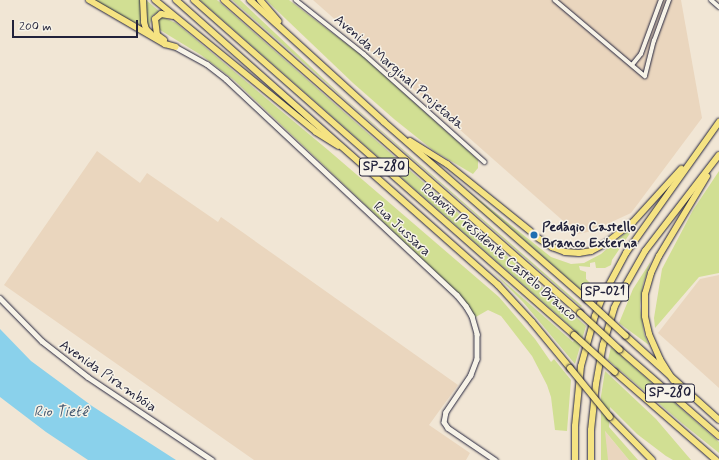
<!DOCTYPE html>
<html>
<head>
<meta charset="utf-8">
<style>
  body { margin:0 }
  #map { position:relative; width:719px; height:460px; overflow:hidden; background:#f1e6d5; font-family:Mynerve,sans-serif }
  div>[style] { position:absolute }
  .built>* { inset:0; background:#ead6be }
  .green>* { inset:0; background:#d1df93 }
  .water>* { inset:0; background:#8ad1eb }
  .roads { filter:drop-shadow(0 0 1px #22223b) drop-shadow(0 0 1px #22223b) }
  .minor>* { height:3.5px; margin:-1.75px; padding:0 1.75px; transform-origin:1.75px; border-radius:1.75px; background:#f7f3e8 }
  .tertiary>* { height:4px; margin:-2px; padding:0 2px; transform-origin:2px; border-radius:2px; background:#f7f3e8 }
  .secondary>* { height:4.5px; margin:-2.25px; padding:0 2.25px; transform-origin:2.25px; border-radius:2.25px; background:#f7f3e8 }
  .motorway>* { height:6px; margin:-3px; padding:0 3px; transform-origin:3px; border-radius:3px; background:#f5e382 }
  .bridges { filter:drop-shadow(0 0 1px #22223b) drop-shadow(0 0 1px #22223b) }
  .motorway-bridge>* { height:6px; margin:-3px; padding:0 3px; transform-origin:3px; border-radius:3px; background:#f5e382 }
  .dots>* { width:11px; height:11px; translate:-50% -50%; box-sizing:border-box; border:2px solid #f7f3e8; border-radius:50% }
  span { translate:-50% -50%; white-space:nowrap; text-align:center; line-height:1.15; -webkit-text-stroke:3px #f7f3e8; paint-order:stroke }
  .shield-label span { padding:1px 3px; background:#f7f3e8; border:1px solid; border-radius:3px; -webkit-text-stroke-width:0 }
  .shield-label { font-size:13px; color:#22223b; font-weight:700 }
  .street-label { font-size:14px; color:#22223b }
  .poi-label { font-size:14px; color:#22223b; font-weight:700 }
  .left { translate:0 -50%; text-align:left }
  .water-label { font-size:15px; color:#415770; font-style:italic }
  .scale { position:absolute; left:12px; top:20px; width:126px; height:18px; box-sizing:border-box; border:2px solid #22223b; border-top:0; padding-left:5px; font-size:12px; line-height:14px; white-space:nowrap; color:#22223b; -webkit-text-stroke:3px #f7f3e8; paint-order:stroke }
</style>
</head>
<body>
<div id="map">
  <div class="built">
    <div style="clip-path:polygon(313px 0,681px 0,702px 118px,631px 213px,592px 231px,578px 234px)"></div>
    <div style="clip-path:polygon(97px 151px,140px 183px,147px 173px,218px 222px,221px 217px,458px 385px,429px 425px,470px 453px,466px 460px,254px 460px,4px 285px)"></div>
    <div style="clip-path:polygon(719px 275px,719px 388px,658px 333px,700px 279px)"></div>
    <div style="clip-path:polygon(604px 430px,629px 460px,607px 460px)"></div>
  </div>
  <div class="green">
    <div style="clip-path:polygon(93px 0,140px 0,141px 26px)"></div>
    <div style="clip-path:polygon(146px 0,159px 11px,152px 16px,149px 29px,145px 18px)"></div>
    <div style="clip-path:polygon(200px 0,217px 0,586px 326px,575px 364px,523px 302px,492px 271px,573px 342px,578px 333px)"></div>
    <div style="clip-path:polygon(232px 0,240px 0,344px 98px,582px 306px,581px 307px)"></div>
    <div style="clip-path:polygon(266px 0,289px 0,361px 55px,478px 160px,478px 168px,473px 174px,434px 151px,394px 119px,353px 83px)"></div>
    <div style="clip-path:polygon(162px 17px,176px 23px,328px 150px,499px 297px,535px 339px,551px 362px,554px 359px,571px 380px,567px 431px,555px 430px,551px 397px,547px 385px,532px 356px,501px 316px,488px 310px,474px 318px,468px 305px,459px 294px,234px 80px,201px 55px,160px 30px,157px 21px)"></div>
    <div style="clip-path:polygon(719px 171px,719px 273px,699px 277px,655px 328px,654px 318px,662px 269px,693px 210px)"></div>
    <div style="clip-path:polygon(467px 190px,551px 257px,571px 264px,584px 263px,601px 254px,637px 223px,612px 260px,611px 265px,605px 268px,596px 268px,595px 262px,590px 263px,590px 267px,579px 266px,580px 270px,586px 272px,586px 279px,594px 287px,594px 301px)"></div>
    <div style="clip-path:polygon(651px 261px,643px 284px,640px 306px,644px 334px,649px 345px,619px 323px,633px 289px)"></div>
    <div style="clip-path:polygon(611px 347px,719px 442px,719px 453px,683px 424px,608px 360px)"></div>
    <div style="clip-path:polygon(605px 371px,656px 419px,691px 460px,673px 460px,666px 456px,637px 434px,610px 407px,609px 427px,638px 460px,629px 460px,605px 431px,608px 460px,601px 460px,601px 396px)"></div>
  </div>
  <div class="water">
    <div style="clip-path:polygon(0 329px,31px 361px,92px 406px,176px 460px,88px 460px,46px 432px,0 397px)"></div>
  </div>
  <div class="roads">
    <div class="minor">
      <div style="left:296px;top:0;width:87px;rotate:38.5deg"></div>
      <div style="left:364px;top:54px;width:162px;rotate:41.8deg"></div>
      <div style="left:555px;top:0;width:118px;rotate:40.2deg"></div>
      <div style="left:645px;top:76px;width:36px;rotate:-76deg"></div>
      <div style="left:654px;top:41px;width:44px;rotate:-69.9deg"></div>
      <div style="left:632px;top:65px;width:14px;rotate:-51deg"></div>
      <div style="left:641px;top:54px;width:58px;rotate:-69.7deg"></div>
    </div>
    <div class="tertiary">
      <div style="left:711px;top:0;width:11px;rotate:41deg"></div>
    </div>
    <div class="secondary">
      <div style="left:176px;top:47px;width:35px;rotate:29deg"></div>
      <div style="left:207px;top:64px;width:24px;rotate:38deg"></div>
      <div style="left:226px;top:79px;width:316px;rotate:43.1deg"></div>
      <div style="left:457px;top:295px;width:14px;rotate:51deg"></div>
      <div style="left:466px;top:306px;width:12px;rotate:59deg"></div>
      <div style="left:472px;top:316px;width:19px;rotate:74deg"></div>
      <div style="left:477px;top:334px;width:25px;rotate:90deg"></div>
      <div style="left:477px;top:359px;width:17px;rotate:111deg"></div>
      <div style="left:471px;top:375px;width:45px;rotate:124deg"></div>
      <div style="left:446px;top:412px;width:10px;rotate:101deg"></div>
      <div style="left:444px;top:422px;width:7px;rotate:56deg"></div>
      <div style="left:448px;top:428px;width:57px;rotate:34.2deg"></div>
      <div style="left:0;top:298px;width:60px;rotate:45.7deg"></div>
      <div style="left:42px;top:341px;width:58px;rotate:38deg"></div>
      <div style="left:88px;top:377px;width:149px;rotate:33.8deg"></div>
    </div>
    <div class="motorway">
      <div style="left:89px;top:0;width:88px;rotate:30.1deg"></div>
      <div style="left:165px;top:44px;width:11px;rotate:15deg"></div>
      <div style="left:143px;top:0;width:22px;rotate:87deg"></div>
      <div style="left:144px;top:22px;width:7px;rotate:74deg"></div>
      <div style="left:146px;top:29px;width:7px;rotate:45deg"></div>
      <div style="left:155px;top:0;width:208px;rotate:39.3deg"></div>
      <div style="left:316px;top:132px;width:26px;rotate:32deg"></div>
      <div style="left:176px;top:0;width:430px;rotate:41.5deg"></div>
      <div style="left:498px;top:285px;width:50px;rotate:47.4deg"></div>
      <div style="left:532px;top:322px;width:60px;rotate:50.4deg"></div>
      <div style="left:194px;top:0;width:507px;rotate:41.4deg"></div>
      <div style="left:224px;top:0;width:474px;rotate:41.3deg"></div>
      <div style="left:250px;top:0;width:181px;rotate:42.3deg"></div>
      <div style="left:384px;top:122px;width:269px;rotate:41.2deg"></div>
      <div style="left:260px;top:0;width:28px;rotate:49deg"></div>
      <div style="left:164px;top:40px;width:9px;rotate:-144deg"></div>
      <div style="left:157px;top:35px;width:16px;rotate:-97deg"></div>
      <div style="left:155px;top:19px;width:8px;rotate:-40deg"></div>
      <div style="left:161px;top:14px;width:11px;rotate:10deg"></div>
      <div style="left:410px;top:141px;width:44px;rotate:31.9deg"></div>
      <div style="left:447px;top:164px;width:107px;rotate:38.9deg"></div>
      <div style="left:538px;top:238px;width:17px;rotate:33deg"></div>
      <div style="left:552px;top:247px;width:14px;rotate:21deg"></div>
      <div style="left:565px;top:252px;width:14px;rotate:4deg"></div>
      <div style="left:579px;top:253px;width:12px;rotate:-9deg"></div>
      <div style="left:591px;top:251px;width:17px;rotate:-28deg"></div>
      <div style="left:606px;top:243px;width:34px;rotate:-38deg"></div>
      <div style="left:633px;top:222px;width:72px;rotate:-47.8deg"></div>
      <div style="left:626px;top:336px;width:125px;rotate:42.1deg"></div>
      <div style="left:620px;top:350px;width:131px;rotate:41deg"></div>
      <div style="left:615px;top:372px;width:134px;rotate:41.1deg"></div>
      <div style="left:673px;top:380px;width:25px;rotate:-122deg"></div>
      <div style="left:660px;top:359px;width:27px;rotate:-114deg"></div>
      <div style="left:649px;top:334px;width:18px;rotate:-103deg"></div>
      <div style="left:645px;top:316px;width:22px;rotate:-90deg"></div>
      <div style="left:645px;top:294px;width:22px;rotate:-74deg"></div>
      <div style="left:651px;top:273px;width:19px;rotate:-65deg"></div>
      <div style="left:659px;top:256px;width:93px;rotate:-59deg"></div>
      <div style="left:610px;top:417px;width:60px;rotate:45.7deg"></div>
      <div style="left:575px;top:460px;width:34px;rotate:-90deg"></div>
      <div style="left:575px;top:426px;width:60px;rotate:-84.3deg"></div>
      <div style="left:581px;top:366px;width:52px;rotate:-74.4deg"></div>
      <div style="left:595px;top:316px;width:24px;rotate:-68deg"></div>
      <div style="left:604px;top:294px;width:47px;rotate:-61.8deg"></div>
      <div style="left:626px;top:253px;width:161px;rotate:-54.6deg"></div>
      <div style="left:591px;top:460px;width:30px;rotate:-90deg"></div>
      <div style="left:591px;top:430px;width:46px;rotate:-83.8deg"></div>
      <div style="left:596px;top:384px;width:40px;rotate:-80deg"></div>
      <div style="left:603px;top:345px;width:39px;rotate:-73deg"></div>
      <div style="left:614px;top:308px;width:22px;rotate:-63deg"></div>
      <div style="left:624px;top:288px;width:43px;rotate:-60.4deg"></div>
      <div style="left:645px;top:251px;width:121px;rotate:-52.4deg"></div>
    </div>
  </div>
  <div class="bridges">
    <div class="motorway-bridge">
      <div style="left:586px;top:299px;width:54px;rotate:42.8deg"></div>
      <div style="left:580px;top:313px;width:54px;rotate:42.8deg"></div>
      <div style="left:574px;top:335px;width:55px;rotate:42.1deg"></div>
      <div style="left:570px;top:368px;width:63px;rotate:50.8deg"></div>
    </div>
  </div>
  <div class="dots">
    <div style="left:534px;top:235px;background:#1f6fb2"></div>
  </div>
  <div class="shield-label">
    <span style="left:384px;top:167px">SP-280</span>
    <span style="left:605px;top:292px">SP-021</span>
    <span style="left:670px;top:393px">SP-280</span>
  </div>
  <div class="street-label">
    <span style="left:399px;top:72px;rotate:41deg">Avenida Marginal Projetada</span>
    <span style="left:402px;top:229px;rotate:43deg">Rua Jussara</span>
    <span style="left:499px;top:252px;rotate:41deg">Rodovia Presidente Castelo Branco</span>
    <span style="left:108px;top:376px;rotate:35deg">Avenida Pirambóia</span>
  </div>
  <div class="poi-label">
    <span class="left" style="left:542px;top:235px">Pedágio Castello<br>Branco Externa</span>
  </div>
  <div class="water-label">
    <span style="left:61px;top:413px">Rio Tietê</span>
  </div>
  <div class="scale">200 m</div>
</div>
</body>
</html>
